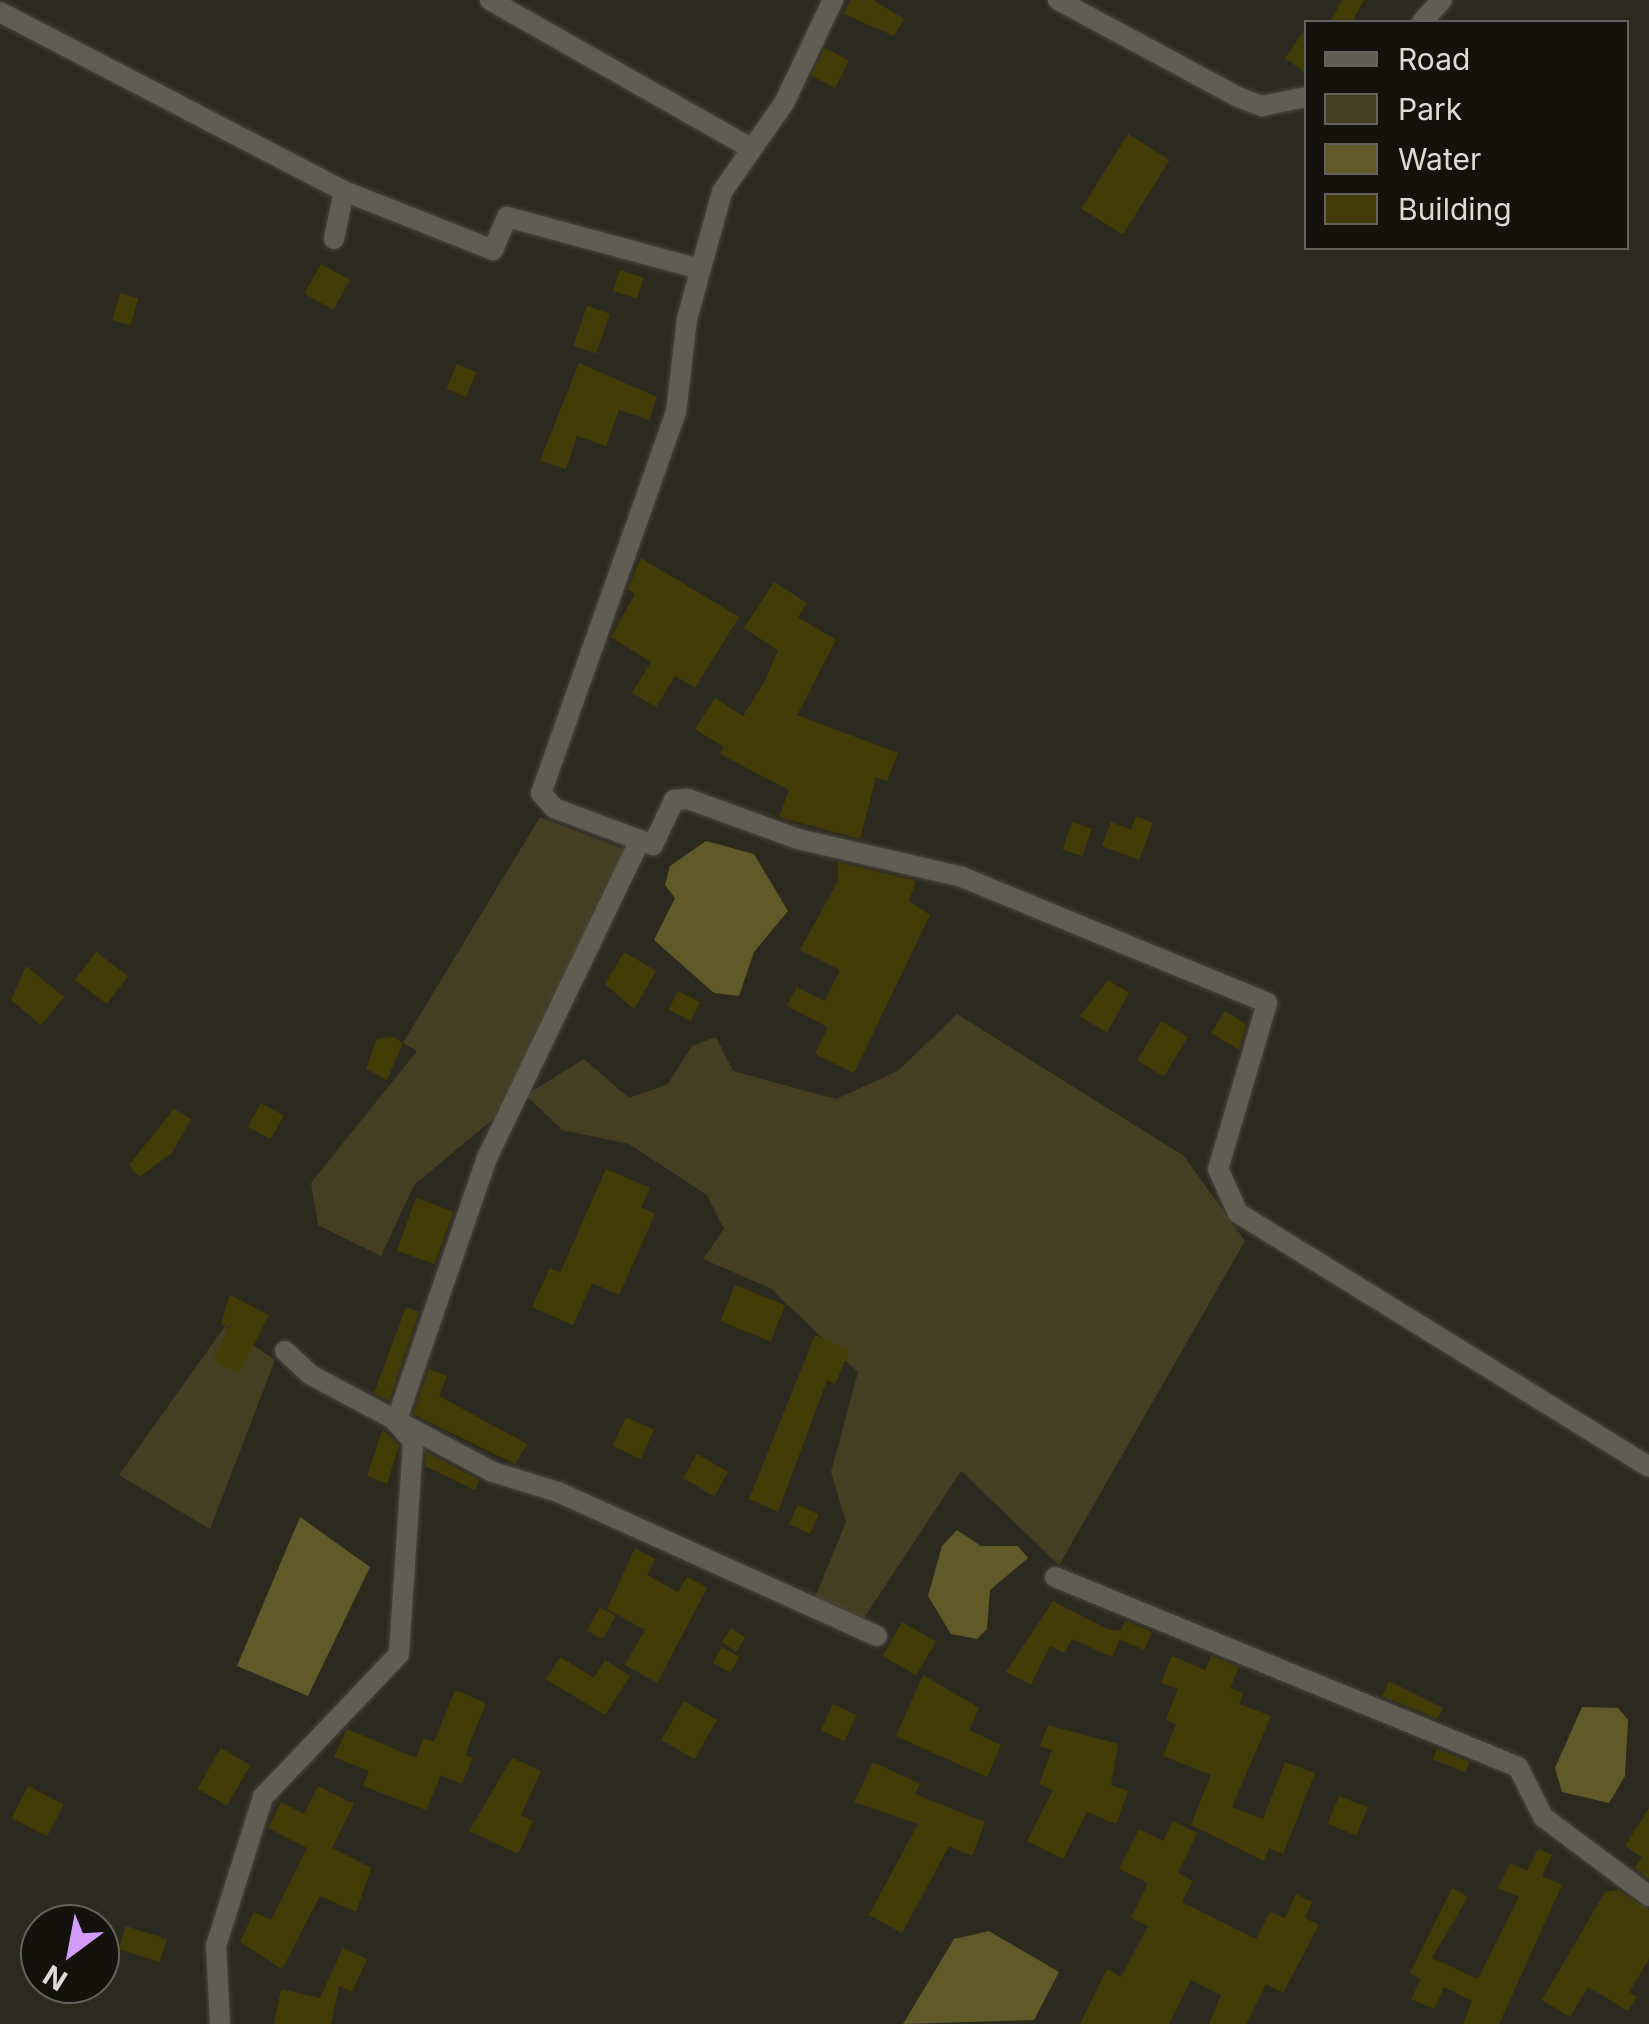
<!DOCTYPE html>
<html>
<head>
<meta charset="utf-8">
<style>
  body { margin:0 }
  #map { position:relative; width:1649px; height:2024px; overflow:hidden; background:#2b2a1f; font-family:Inter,sans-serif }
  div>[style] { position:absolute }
  .green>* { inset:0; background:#443f23 }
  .water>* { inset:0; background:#615928 }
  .building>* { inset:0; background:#443c06; transform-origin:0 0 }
  .roads { filter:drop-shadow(0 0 2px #48463d) drop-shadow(0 0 2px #48463d) }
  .minor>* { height:20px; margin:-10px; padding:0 10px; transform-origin:10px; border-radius:10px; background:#605e52 }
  span { translate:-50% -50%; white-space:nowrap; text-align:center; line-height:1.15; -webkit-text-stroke:10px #13120d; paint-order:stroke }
  .legend { position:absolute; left:1304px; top:20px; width:325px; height:230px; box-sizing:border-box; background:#13120d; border:2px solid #64625d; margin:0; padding:12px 18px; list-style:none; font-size:30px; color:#dddbd4 }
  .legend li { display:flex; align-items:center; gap:20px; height:50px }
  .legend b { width:50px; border:2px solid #64625d }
  .north { position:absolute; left:20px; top:1904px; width:100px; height:100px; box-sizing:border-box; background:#13120d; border:2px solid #64625d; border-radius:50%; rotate:212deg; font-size:28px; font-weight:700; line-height:40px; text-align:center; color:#dddbd4 }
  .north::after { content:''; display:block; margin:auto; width:35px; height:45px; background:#d39cfc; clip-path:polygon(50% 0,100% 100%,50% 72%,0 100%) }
</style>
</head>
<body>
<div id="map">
  <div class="green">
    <div style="clip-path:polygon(540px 817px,634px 853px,516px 1100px,414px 1185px,381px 1256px,318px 1225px,311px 1183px,417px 1051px,403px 1043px)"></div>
    <div style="clip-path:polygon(957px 1014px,1184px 1156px,1245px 1241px,1059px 1565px,961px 1471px,858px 1627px,812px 1605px,846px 1522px,831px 1472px,858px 1372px,770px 1288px,703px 1259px,724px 1229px,707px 1195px,629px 1144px,562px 1130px,526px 1095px,584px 1059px,629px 1098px,668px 1084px,692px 1046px,716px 1037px,733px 1071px,836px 1099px,898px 1071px)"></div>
    <div style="clip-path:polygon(225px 1326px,275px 1360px,210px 1529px,119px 1475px)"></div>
  </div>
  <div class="water">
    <div style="clip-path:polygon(706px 841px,754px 854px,788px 911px,754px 952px,739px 996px,714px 993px,654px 940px,675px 898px,665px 885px,670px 866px)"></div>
    <div style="clip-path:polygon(300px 1517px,370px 1567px,308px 1696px,237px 1666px)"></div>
    <div style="clip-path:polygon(957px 1530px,981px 1546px,1018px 1546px,1028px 1558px,990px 1590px,987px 1629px,977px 1639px,951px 1634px,928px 1596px,942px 1546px)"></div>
    <div style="clip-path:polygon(1582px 1707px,1618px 1708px,1628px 1720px,1625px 1776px,1609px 1803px,1562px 1792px,1555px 1768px)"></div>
    <div style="clip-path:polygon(989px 1931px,1059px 1972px,1034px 2020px,903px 2024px,954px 1939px)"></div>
  </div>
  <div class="building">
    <div style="clip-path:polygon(850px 0,873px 0,904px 19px,894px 36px,844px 14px)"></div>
    <div style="clip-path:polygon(1342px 0,1364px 0,1352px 22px,1330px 22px)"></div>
    <div style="clip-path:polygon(1306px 28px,1306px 73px,1285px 58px)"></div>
    <div style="left:825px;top:48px;width:27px;height:31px;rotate:27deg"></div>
    <div style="left:1128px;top:134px;width:49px;height:88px;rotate:32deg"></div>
    <div style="left:321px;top:264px;width:33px;height:34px;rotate:29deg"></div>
    <div style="left:620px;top:270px;width:25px;height:22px;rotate:18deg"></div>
    <div style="left:120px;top:293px;width:19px;height:28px;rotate:16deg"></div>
    <div style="left:587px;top:306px;width:24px;height:42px;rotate:19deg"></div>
    <div style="clip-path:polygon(579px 363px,657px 397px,649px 420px,619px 410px,606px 446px,577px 436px,566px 469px,540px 461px)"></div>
    <div style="left:457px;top:364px;width:21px;height:27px;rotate:23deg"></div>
    <div style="clip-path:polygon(641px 558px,739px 617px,695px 688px,675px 676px,656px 707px,632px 693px,651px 662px,611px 637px,635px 594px,628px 589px)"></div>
    <div style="clip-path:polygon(774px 582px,807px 603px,798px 617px,836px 640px,797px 715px,898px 753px,887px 781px,876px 777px,860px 839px,779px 817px,789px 790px,720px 754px,724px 747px,695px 729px,715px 698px,743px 716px,765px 681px,778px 650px,744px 628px)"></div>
    <div style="clip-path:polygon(1136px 816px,1153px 823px,1139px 860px,1102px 846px,1111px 822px,1131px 830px)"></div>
    <div style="left:1072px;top:822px;width:21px;height:29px;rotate:19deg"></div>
    <div style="clip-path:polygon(838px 862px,916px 881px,909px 901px,930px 915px,854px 1073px,815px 1054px,828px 1027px,787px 1006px,797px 987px,825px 1001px,840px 970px,800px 950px,838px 881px)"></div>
    <div style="left:96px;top:952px;width:40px;height:35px;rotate:37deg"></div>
    <div style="clip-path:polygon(624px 952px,656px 971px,634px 1009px,605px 984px)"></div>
    <div style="clip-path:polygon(26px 966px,64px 997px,41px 1025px,11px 1000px)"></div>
    <div style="clip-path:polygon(1108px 980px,1129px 993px,1107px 1033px,1080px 1016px)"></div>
    <div style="left:678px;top:991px;width:25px;height:21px;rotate:27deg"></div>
    <div style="clip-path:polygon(1225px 1011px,1246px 1024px,1239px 1050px,1211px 1033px)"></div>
    <div style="left:1161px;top:1021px;width:31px;height:46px;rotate:31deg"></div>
    <div style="clip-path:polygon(393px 1037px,403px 1043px,387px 1080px,366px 1069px,377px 1039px)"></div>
    <div style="left:261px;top:1103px;width:26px;height:27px;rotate:29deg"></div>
    <div style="clip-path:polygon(174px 1109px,191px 1119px,172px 1153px,139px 1177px,129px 1165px)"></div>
    <div style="clip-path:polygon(606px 1169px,650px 1188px,641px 1207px,655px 1214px,619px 1295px,592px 1283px,573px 1325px,532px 1307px,550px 1268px,560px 1273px)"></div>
    <div style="left:416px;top:1198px;width:40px;height:56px;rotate:20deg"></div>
    <div style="left:735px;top:1285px;width:54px;height:39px;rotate:22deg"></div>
    <div style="clip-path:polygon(230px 1295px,269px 1315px,239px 1374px,213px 1361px,229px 1327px,221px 1324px)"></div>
    <div style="clip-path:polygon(406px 1307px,419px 1312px,389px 1401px,374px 1393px)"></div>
    <div style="clip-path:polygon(815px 1335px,850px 1350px,835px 1384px,827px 1380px,778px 1512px,749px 1499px)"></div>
    <div style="clip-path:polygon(429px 1369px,447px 1376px,439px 1396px,527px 1444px,515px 1464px,413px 1414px)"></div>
    <div style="left:626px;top:1417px;width:31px;height:32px;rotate:25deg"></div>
    <div style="clip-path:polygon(383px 1429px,399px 1446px,387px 1484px,367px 1476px)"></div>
    <div style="clip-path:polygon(426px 1452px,479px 1480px,475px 1490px,425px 1466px)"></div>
    <div style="left:697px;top:1454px;width:36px;height:28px;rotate:30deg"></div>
    <div style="left:798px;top:1505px;width:23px;height:21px;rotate:25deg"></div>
    <div style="clip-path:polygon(635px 1548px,655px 1559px,647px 1575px,678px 1592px,687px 1577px,707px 1588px,657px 1683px,625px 1665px,645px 1630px,607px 1609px)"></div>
    <div style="clip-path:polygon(1053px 1601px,1107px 1629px,1121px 1631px,1125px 1621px,1152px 1632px,1144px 1650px,1120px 1639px,1112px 1657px,1072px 1639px,1064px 1653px,1050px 1646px,1031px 1685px,1006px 1672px)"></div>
    <div style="left:600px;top:1607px;width:18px;height:27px;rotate:29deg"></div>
    <div style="left:902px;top:1622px;width:39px;height:39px;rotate:30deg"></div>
    <div style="left:731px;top:1628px;width:17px;height:17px;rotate:33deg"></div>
    <div style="left:722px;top:1647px;width:20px;height:18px;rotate:30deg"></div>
    <div style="clip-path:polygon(1172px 1656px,1205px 1670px,1211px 1656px,1239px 1667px,1230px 1688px,1243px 1693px,1239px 1704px,1271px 1716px,1232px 1807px,1263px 1819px,1285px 1762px,1315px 1773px,1283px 1854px,1269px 1848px,1264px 1861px,1191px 1825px,1211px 1775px,1163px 1756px,1176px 1724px,1166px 1720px,1178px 1689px,1161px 1683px)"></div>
    <div style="clip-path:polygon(560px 1657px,594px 1678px,605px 1660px,630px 1676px,605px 1715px,546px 1679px)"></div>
    <div style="clip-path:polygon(923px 1675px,979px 1708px,969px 1730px,1001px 1745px,987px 1777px,896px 1736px)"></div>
    <div style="clip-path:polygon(1389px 1681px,1443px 1708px,1438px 1719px,1382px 1696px)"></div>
    <div style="clip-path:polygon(455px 1690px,486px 1703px,465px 1755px,473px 1758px,462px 1784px,441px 1775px,426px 1810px,363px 1786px,369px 1771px,334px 1757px,347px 1729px,416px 1758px,424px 1738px,434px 1742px)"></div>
    <div style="left:684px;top:1701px;width:38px;height:45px;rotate:30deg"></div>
    <div style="left:833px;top:1704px;width:26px;height:29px;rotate:25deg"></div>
    <div style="clip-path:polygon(1048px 1725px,1118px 1744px,1111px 1785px,1128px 1791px,1116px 1824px,1087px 1812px,1063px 1859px,1027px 1841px,1053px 1790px,1039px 1784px,1052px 1750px,1040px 1746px)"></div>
    <div style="left:221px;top:1748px;width:34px;height:47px;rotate:30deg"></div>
    <div style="left:1437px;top:1749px;width:35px;height:11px;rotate:22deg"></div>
    <div style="clip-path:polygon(512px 1758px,541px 1771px,521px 1815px,533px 1821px,518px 1854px,469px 1831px)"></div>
    <div style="clip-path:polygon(873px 1762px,920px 1784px,915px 1794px,985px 1822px,972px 1856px,949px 1846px,902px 1933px,869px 1915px,918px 1824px,854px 1802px)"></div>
    <div style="left:28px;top:1786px;width:40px;height:36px;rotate:27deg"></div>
    <div style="clip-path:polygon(318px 1786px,354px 1804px,332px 1848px,371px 1868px,356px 1912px,320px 1896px,282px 1969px,240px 1942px,254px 1912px,271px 1920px,307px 1848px,268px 1828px,281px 1802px,304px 1814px)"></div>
    <div style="left:1339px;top:1796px;width:31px;height:30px;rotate:22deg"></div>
    <div style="clip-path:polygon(1649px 1808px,1649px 1879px,1635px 1868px,1642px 1857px,1625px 1846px)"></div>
    <div style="clip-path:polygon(1173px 1821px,1197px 1833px,1178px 1873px,1193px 1881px,1182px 1902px,1256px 1939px,1270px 1912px,1285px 1918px,1296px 1894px,1312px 1902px,1305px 1918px,1319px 1925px,1283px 1993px,1266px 1984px,1246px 2024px,1209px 2024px,1221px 1995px,1191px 1980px,1169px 2024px,1080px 2024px,1107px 1969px,1121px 1977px,1148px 1926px,1131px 1918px,1148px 1883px,1119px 1869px,1139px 1829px,1163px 1841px)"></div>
    <div style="clip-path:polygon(1538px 1849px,1552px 1855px,1542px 1876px,1562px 1885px,1499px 2024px,1463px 2024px,1472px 2001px,1444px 1987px,1434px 2009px,1411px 1999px,1421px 1979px,1410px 1973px,1452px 1888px,1468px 1897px,1432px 1958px,1478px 1979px,1519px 1897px,1498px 1888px,1510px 1863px,1527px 1871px)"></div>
    <div style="clip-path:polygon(1618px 1890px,1649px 1910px,1649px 1959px,1629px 1992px,1637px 1997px,1628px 2011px,1588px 1987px,1570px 2017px,1542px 2000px,1605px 1892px)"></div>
    <div style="left:126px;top:1926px;width:43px;height:24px;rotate:18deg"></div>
    <div style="clip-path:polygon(343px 1948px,367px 1959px,352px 1992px,339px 1986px,331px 2024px,274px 2024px,281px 1989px,320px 1998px)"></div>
  </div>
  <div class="roads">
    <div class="minor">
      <div style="left:490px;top:0;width:300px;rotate:29.6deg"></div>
      <div style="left:833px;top:0;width:114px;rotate:115.4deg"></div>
      <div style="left:784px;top:103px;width:108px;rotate:124.9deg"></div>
      <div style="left:722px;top:192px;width:132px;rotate:105.4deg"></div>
      <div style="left:687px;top:319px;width:94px;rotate:96.7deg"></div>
      <div style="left:676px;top:412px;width:404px;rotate:109.5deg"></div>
      <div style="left:541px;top:793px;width:20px;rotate:49deg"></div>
      <div style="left:554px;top:808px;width:106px;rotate:20.5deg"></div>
      <div style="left:653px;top:845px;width:50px;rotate:-65deg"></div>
      <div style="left:674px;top:800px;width:14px;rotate:-4deg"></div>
      <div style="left:688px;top:799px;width:117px;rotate:20deg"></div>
      <div style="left:798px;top:839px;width:168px;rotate:13deg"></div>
      <div style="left:962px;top:877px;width:330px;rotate:22.4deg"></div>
      <div style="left:1267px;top:1003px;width:173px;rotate:106.4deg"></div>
      <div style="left:1218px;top:1169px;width:48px;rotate:65.6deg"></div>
      <div style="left:1238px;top:1213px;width:483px;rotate:31.7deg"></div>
      <div style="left:1058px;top:0;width:204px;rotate:28.3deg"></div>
      <div style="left:1238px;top:97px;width:26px;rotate:21deg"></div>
      <div style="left:1262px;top:106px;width:45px;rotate:-11.6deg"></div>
      <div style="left:0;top:12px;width:388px;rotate:27.5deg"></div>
      <div style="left:344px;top:191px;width:49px;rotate:101.8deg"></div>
      <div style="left:1422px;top:22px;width:30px;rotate:-48deg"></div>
      <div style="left:344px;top:191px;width:160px;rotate:21.6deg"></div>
      <div style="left:493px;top:250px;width:36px;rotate:-67deg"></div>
      <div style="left:507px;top:217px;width:200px;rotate:15.1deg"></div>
      <div style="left:285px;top:1351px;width:35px;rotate:43deg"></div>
      <div style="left:311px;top:1375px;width:206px;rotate:28.1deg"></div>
      <div style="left:493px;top:1472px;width:68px;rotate:17.1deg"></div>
      <div style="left:558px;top:1492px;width:350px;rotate:24.3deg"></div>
      <div style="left:1055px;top:1577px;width:500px;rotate:22.31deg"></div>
      <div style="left:1518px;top:1767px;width:56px;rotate:63.4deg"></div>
      <div style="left:1543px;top:1817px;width:132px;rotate:36.7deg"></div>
      <div style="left:220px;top:2024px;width:78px;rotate:-92.9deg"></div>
      <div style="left:216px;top:1946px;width:156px;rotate:-72.5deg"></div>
      <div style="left:263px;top:1797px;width:197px;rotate:-46.4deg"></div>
      <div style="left:399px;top:1654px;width:213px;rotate:-86.2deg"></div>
      <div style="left:413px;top:1441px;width:25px;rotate:-132deg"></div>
      <div style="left:396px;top:1422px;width:279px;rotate:-71deg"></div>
      <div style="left:487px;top:1158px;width:353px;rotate:-64.3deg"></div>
    </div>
  </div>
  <ul class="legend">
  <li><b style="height:12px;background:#605e52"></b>Road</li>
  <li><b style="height:28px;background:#443f23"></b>Park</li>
  <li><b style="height:28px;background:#615928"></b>Water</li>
  <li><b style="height:28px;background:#443c06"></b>Building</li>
  </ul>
  <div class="north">N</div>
</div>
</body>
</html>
